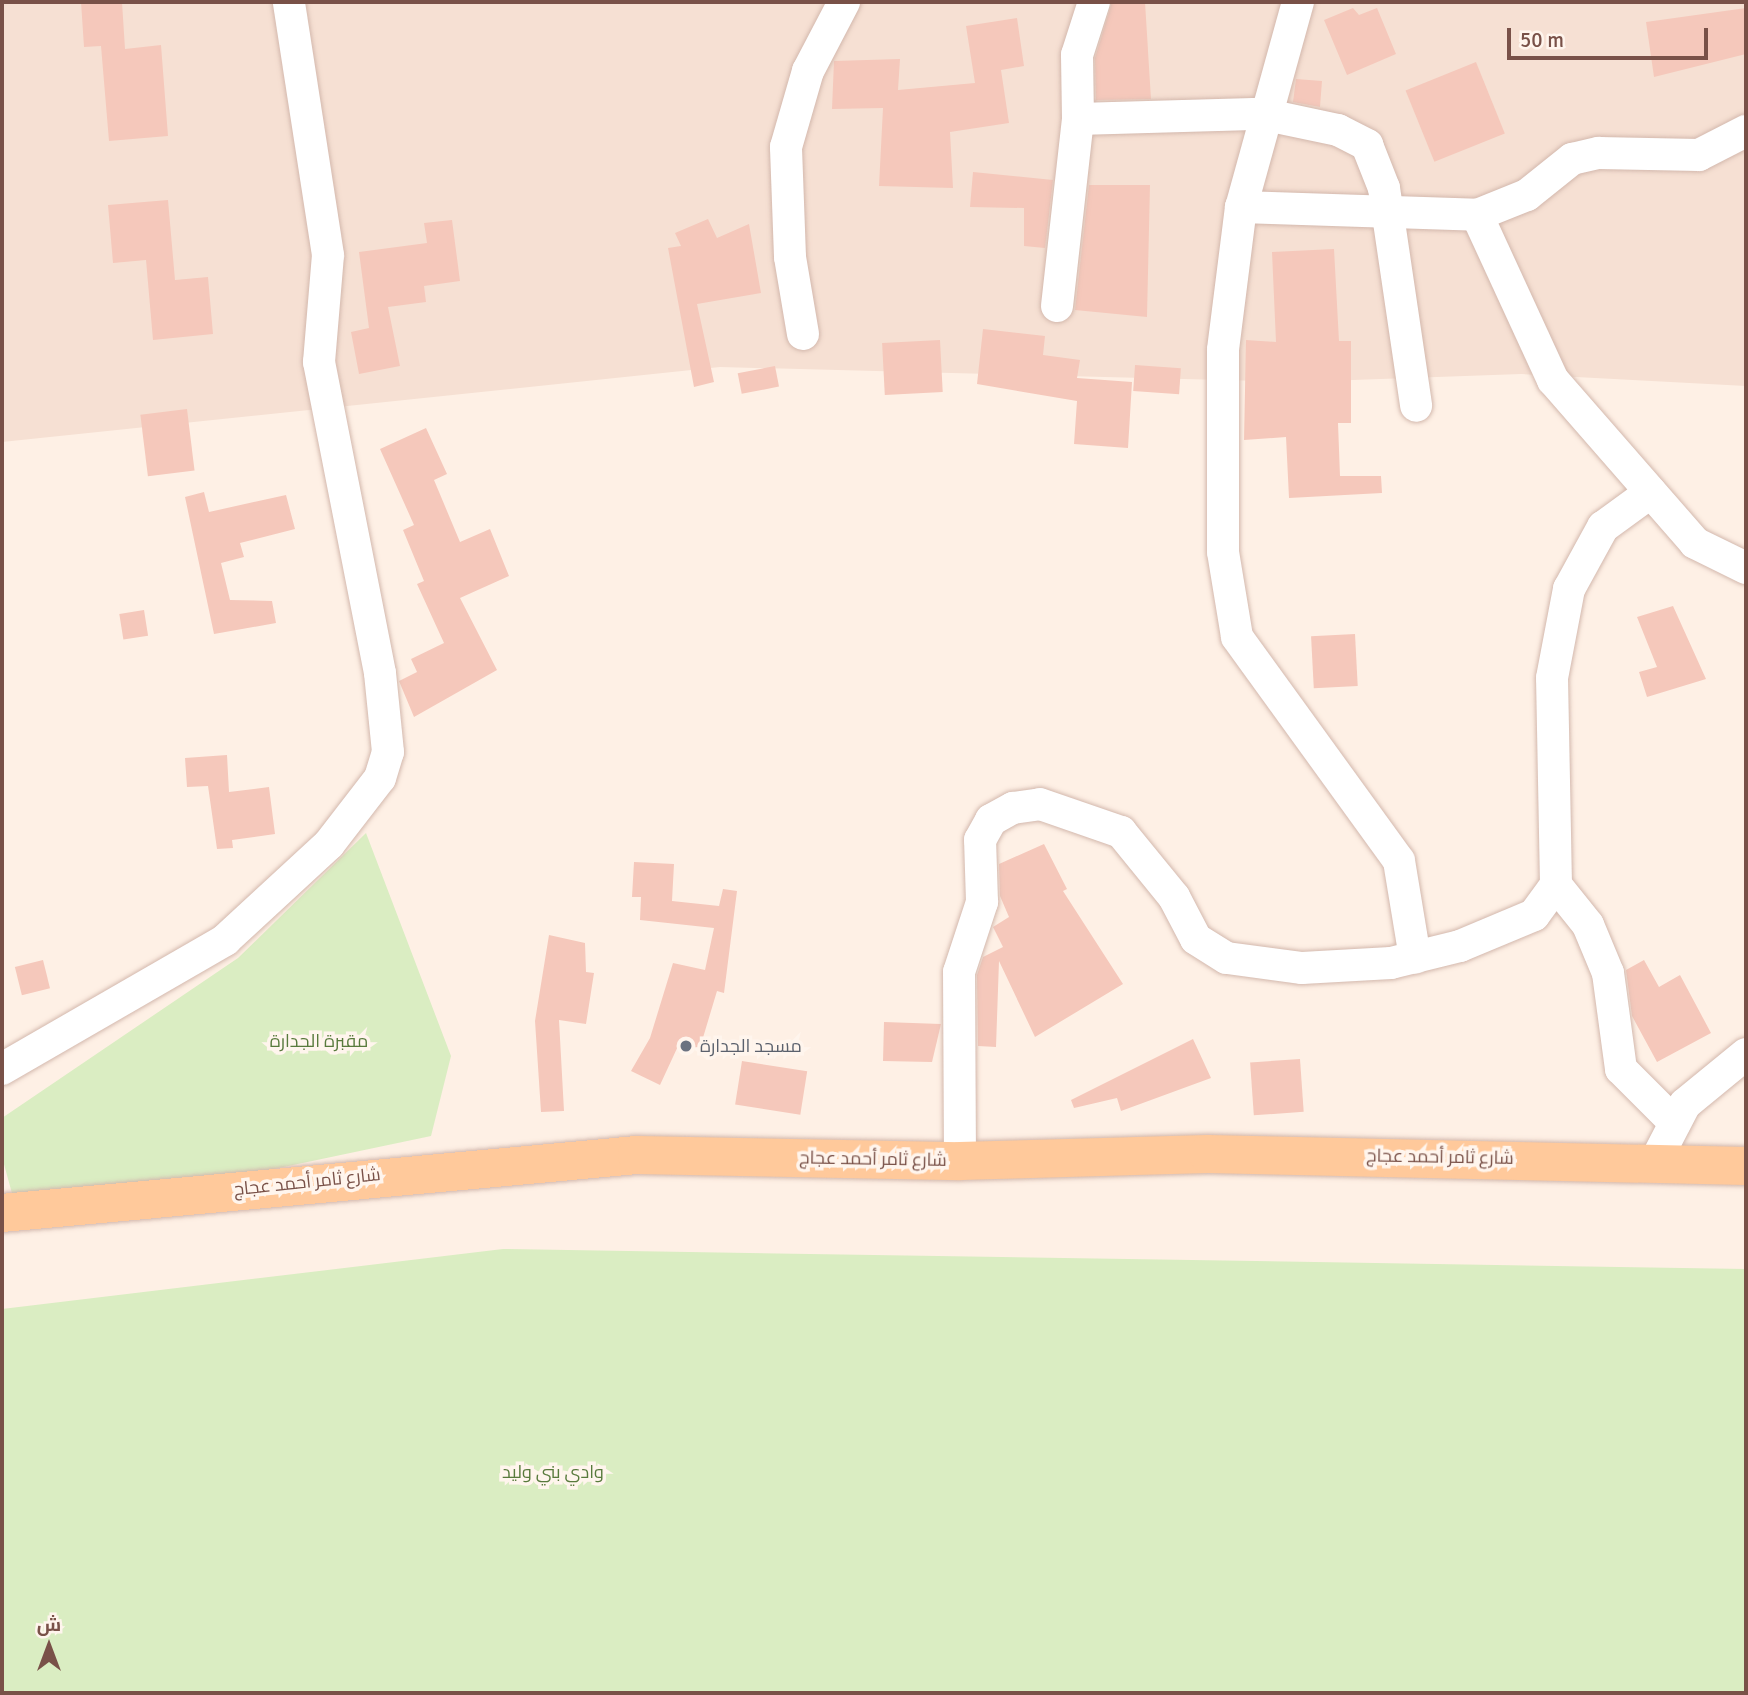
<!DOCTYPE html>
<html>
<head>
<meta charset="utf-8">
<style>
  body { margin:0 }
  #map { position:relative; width:1748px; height:1695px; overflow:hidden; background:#fef0e5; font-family:Signika,Cairo,sans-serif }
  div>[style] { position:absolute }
  .residential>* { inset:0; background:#f6e0d3 }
  .green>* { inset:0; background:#daedc2 }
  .building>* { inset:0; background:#f5c8bb; transform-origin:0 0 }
  .roads { filter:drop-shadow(0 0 2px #d3b8ad) drop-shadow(0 0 2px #d3b8ad) }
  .minor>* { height:32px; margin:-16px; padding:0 16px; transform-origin:16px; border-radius:16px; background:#fff }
  .primary>* { height:38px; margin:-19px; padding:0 19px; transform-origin:19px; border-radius:19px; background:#ffc99b }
  .dots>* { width:19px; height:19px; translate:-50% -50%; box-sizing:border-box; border:4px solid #fff5ed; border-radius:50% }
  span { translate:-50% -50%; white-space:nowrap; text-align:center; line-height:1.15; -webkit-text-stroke:7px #fff5ed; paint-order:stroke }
  .park-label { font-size:18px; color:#587a3c }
  .worship-label { font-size:18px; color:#5b616d }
  .left { translate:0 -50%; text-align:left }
  .street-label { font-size:18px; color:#795148 }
  .frame { position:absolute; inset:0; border:4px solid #795148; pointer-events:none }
  .north { position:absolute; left:14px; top:1611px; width:70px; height:70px; -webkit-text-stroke:5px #fff5ed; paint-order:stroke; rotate:0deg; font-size:19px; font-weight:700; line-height:28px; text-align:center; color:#795148 }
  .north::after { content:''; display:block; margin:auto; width:24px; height:32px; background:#795148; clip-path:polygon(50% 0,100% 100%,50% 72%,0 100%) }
  .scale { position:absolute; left:1507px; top:28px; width:201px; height:32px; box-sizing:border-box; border:4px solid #795148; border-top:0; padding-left:9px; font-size:21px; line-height:24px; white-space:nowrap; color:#795148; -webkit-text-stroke:5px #fff5ed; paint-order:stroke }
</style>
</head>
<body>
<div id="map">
  <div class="residential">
    <div style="clip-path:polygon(2px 2px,1746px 2px,1746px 386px,1521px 374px,1297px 382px,720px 367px,2px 442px)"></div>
  </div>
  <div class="green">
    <div style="clip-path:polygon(366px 833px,451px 1056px,431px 1136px,213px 1182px,13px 1197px,2px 1157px,2px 1118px,238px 958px)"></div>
    <div style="clip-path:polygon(503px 1249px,1746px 1269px,1746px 1693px,2px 1693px,2px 1309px)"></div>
  </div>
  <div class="building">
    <div style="clip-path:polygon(81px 2px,122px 2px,125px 49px,161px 45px,168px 136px,109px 141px,101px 46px,84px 47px)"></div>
    <div style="clip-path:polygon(1112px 2px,1145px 2px,1151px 99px,1096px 100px,1095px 58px)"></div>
    <div style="clip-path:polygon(1353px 8px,1359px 15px,1377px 8px,1396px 54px,1347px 75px,1324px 20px)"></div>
    <div style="clip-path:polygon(1746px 8px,1746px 54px,1654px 77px,1646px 22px)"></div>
    <div style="clip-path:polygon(1017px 18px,1024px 66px,1001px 70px,1009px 123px,950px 132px,953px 188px,879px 186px,883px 108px,832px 109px,834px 61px,900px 59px,898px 90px,975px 83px,966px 26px)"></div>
    <div style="left:1476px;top:62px;width:77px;height:76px;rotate:68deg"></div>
    <div style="clip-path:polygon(1296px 79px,1322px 81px,1320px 107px,1293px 102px)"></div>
    <div style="clip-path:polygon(973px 172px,1053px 180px,1045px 248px,1024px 246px,1024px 208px,970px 207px)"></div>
    <div style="clip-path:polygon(1089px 185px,1150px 185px,1147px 317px,1075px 310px)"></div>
    <div style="clip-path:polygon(168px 200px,175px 280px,208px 277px,213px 334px,153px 340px,146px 260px,113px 263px,108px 205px)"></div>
    <div style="clip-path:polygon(708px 219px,717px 238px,749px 224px,761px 293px,697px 304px,714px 382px,694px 387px,668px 248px,681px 246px,675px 233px)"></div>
    <div style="clip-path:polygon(452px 220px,460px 281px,424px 286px,426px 302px,388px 307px,400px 366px,359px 374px,351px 332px,369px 328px,359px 252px,427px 243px,424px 223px)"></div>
    <div style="clip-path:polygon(1334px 249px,1339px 341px,1351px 341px,1351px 423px,1338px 423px,1340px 476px,1381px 476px,1382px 493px,1289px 498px,1286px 437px,1244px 440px,1246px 340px,1276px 342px,1272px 252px)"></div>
    <div style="clip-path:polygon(983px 329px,1045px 336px,1043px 355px,1080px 360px,1077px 378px,1132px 382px,1128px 448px,1074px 444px,1077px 401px,977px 384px)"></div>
    <div style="left:940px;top:340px;width:52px;height:58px;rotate:87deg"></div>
    <div style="left:1135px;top:365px;width:46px;height:26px;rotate:4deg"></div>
    <div style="left:775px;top:366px;width:21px;height:38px;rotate:79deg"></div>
    <div style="left:187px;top:409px;width:62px;height:47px;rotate:83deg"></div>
    <div style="clip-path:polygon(426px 428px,447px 474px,434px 480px,460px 542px,490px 529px,509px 576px,460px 598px,497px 670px,414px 717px,399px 681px,417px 672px,411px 659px,444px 643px,417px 584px,424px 581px,403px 530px,414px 525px,380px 449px)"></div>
    <div style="clip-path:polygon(204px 492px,209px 512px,286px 495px,295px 529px,240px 543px,244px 557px,221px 563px,230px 600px,272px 601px,276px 623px,214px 634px,185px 497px)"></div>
    <div style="clip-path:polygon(1673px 606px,1706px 679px,1647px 697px,1639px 672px,1657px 667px,1637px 617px)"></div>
    <div style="left:144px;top:610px;width:26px;height:25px;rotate:81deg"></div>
    <div style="left:1355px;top:634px;width:52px;height:44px;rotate:87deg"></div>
    <div style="clip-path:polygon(227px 755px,229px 792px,269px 787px,275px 834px,232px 840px,233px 848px,217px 849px,208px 786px,187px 787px,185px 758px)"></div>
    <div style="clip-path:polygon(1044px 844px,1067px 889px,1063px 891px,1123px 984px,1035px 1037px,999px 961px,996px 1047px,978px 1046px,977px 975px,983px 957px,1003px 947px,993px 927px,1009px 917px,1000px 896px,999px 864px)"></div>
    <div style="clip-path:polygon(634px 862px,674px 864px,672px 901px,719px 906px,723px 889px,737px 891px,724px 993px,717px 991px,699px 1051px,679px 1044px,660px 1085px,631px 1071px,650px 1038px,673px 963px,705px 970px,714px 928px,640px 920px,641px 897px,632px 897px)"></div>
    <div style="clip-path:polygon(549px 935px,585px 943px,586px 972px,594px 973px,586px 1024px,559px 1020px,564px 1111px,541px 1112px,535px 1021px)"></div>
    <div style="left:43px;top:960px;width:29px;height:29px;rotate:76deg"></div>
    <div style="clip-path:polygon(1644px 960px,1659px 987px,1680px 975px,1711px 1033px,1657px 1062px,1632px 1016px,1626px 970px)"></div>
    <div style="clip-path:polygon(884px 1022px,941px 1024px,932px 1062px,883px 1061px)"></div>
    <div style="clip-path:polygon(1193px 1039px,1211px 1078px,1121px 1111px,1117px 1098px,1074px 1108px,1071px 1100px)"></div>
    <div style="left:1300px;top:1059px;width:53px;height:50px;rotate:86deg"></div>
    <div style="left:742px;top:1061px;width:66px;height:44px;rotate:9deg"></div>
  </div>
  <div class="roads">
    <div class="minor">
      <div style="left:1298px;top:2px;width:213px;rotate:105.5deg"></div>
      <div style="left:1241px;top:207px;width:144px;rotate:97.2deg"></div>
      <div style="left:1223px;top:350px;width:202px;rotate:90deg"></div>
      <div style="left:1223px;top:552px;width:86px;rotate:80.6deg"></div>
      <div style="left:1237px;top:637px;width:276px;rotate:54.1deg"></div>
      <div style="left:1399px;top:861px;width:98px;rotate:80.6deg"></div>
      <div style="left:1078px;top:119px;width:184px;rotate:-1.6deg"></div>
      <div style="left:1262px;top:114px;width:78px;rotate:11.9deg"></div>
      <div style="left:1338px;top:130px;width:33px;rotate:27deg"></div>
      <div style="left:1367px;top:145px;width:46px;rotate:68.4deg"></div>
      <div style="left:1384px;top:188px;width:220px;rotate:81.6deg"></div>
      <div style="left:1241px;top:207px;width:236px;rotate:1.9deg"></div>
      <div style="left:1477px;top:215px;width:54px;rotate:-21.8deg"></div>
      <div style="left:1527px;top:195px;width:58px;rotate:-38.7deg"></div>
      <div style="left:1572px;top:159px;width:28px;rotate:-13deg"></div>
      <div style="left:1599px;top:153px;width:100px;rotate:1.1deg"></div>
      <div style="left:1699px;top:155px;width:53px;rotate:-27.1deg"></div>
      <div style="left:1477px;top:215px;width:182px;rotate:65.3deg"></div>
      <div style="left:1553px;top:380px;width:216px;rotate:48.9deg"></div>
      <div style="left:1695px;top:543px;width:57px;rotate:26.1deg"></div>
      <div style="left:1057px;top:306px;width:188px;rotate:-83.6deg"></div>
      <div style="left:1078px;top:119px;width:64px;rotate:-90.9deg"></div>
      <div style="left:1077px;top:55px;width:56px;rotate:-72.2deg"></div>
      <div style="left:803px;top:334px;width:78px;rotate:-99.6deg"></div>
      <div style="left:790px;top:257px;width:110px;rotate:-92.1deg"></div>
      <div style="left:786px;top:147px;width:79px;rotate:-73.9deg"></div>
      <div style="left:808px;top:71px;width:78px;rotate:-62.4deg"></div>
      <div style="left:1556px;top:885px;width:51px;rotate:51.3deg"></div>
      <div style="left:1588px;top:925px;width:52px;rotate:67.4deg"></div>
      <div style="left:1608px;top:973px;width:97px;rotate:82.3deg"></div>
      <div style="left:1621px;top:1069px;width:76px;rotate:45deg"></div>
      <div style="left:2px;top:1069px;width:258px;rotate:-30deg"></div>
      <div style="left:225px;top:940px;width:142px;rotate:-42.7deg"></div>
      <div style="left:329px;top:844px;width:83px;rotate:-52.3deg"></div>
      <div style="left:380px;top:778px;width:27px;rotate:-73deg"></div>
      <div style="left:388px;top:752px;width:79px;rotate:-95.8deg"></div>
      <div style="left:380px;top:673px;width:317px;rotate:-101.1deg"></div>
      <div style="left:319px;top:362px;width:107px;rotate:-85.2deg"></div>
      <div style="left:328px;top:255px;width:256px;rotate:-98.8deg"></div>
      <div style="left:1656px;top:1160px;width:63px;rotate:-62.6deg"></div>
      <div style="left:1685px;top:1104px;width:79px;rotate:-39.3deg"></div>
      <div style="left:960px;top:1161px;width:189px;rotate:-90.3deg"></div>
      <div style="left:959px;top:972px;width:74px;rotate:-71.8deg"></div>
      <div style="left:982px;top:902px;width:62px;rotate:-91.8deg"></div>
      <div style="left:980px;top:840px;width:23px;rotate:-61deg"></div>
      <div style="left:991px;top:820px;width:25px;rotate:-29deg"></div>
      <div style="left:1013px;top:808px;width:27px;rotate:-8deg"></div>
      <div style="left:1040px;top:804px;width:86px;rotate:19.1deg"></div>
      <div style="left:1121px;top:832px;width:84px;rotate:50.8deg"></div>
      <div style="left:1174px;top:897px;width:47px;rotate:62.4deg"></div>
      <div style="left:1196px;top:939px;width:36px;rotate:32deg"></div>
      <div style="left:1227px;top:958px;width:76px;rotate:7.6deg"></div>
      <div style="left:1302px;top:968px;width:89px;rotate:-3.2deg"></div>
      <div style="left:1391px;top:963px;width:71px;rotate:-13.8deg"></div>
      <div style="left:1460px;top:946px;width:80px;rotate:-22.7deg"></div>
      <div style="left:1534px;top:915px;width:37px;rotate:-54deg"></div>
      <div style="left:1556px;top:885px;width:207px;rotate:-91.1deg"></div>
      <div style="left:1552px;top:678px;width:91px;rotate:-79.2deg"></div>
      <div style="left:1569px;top:589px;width:71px;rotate:-61.3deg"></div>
      <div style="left:1603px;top:527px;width:59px;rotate:-36.1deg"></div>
    </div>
    <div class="primary">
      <div style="left:2px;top:1213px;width:638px;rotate:-5.22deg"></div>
      <div style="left:637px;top:1155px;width:323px;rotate:1.1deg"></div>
      <div style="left:960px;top:1161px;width:248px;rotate:-1.6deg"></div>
      <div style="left:1208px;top:1154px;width:538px;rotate:1.28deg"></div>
    </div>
  </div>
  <div class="dots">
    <div style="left:686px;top:1046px;background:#6b7280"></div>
  </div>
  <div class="park-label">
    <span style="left:319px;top:1041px">مقبرة الجدارة</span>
    <span style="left:553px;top:1472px">وادي بني وليد</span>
  </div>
  <div class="worship-label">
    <span class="left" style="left:700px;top:1046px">مسجد الجدارة</span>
  </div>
  <div class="street-label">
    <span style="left:1440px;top:1157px;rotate:1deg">شارع ثامر أحمد عجاج</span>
    <span style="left:873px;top:1159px;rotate:1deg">شارع ثامر أحمد عجاج</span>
    <span style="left:307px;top:1182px;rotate:-6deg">شارع ثامر أحمد عجاج</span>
  </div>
  <div class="frame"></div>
  <div class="north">ش</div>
  <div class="scale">50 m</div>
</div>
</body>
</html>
